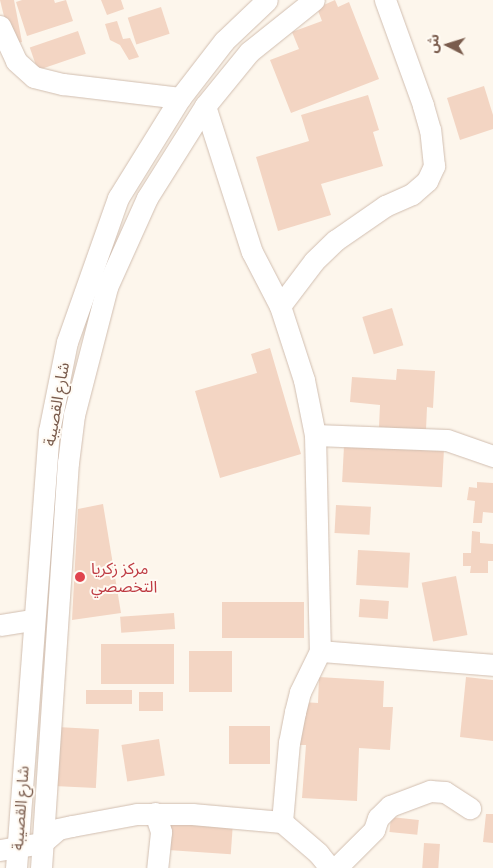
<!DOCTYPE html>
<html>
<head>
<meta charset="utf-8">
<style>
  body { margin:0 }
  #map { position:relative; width:493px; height:868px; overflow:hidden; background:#fdf6ec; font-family:Barlow,"Noto Sans Arabic",sans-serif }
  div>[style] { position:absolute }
  .building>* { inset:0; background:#f3d5c3; transform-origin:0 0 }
  .roads { filter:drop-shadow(0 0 1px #d1beb0) drop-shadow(0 0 1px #d1beb0) }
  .minor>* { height:21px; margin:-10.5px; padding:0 10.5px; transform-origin:10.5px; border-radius:10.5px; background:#fff }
  .dots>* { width:14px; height:14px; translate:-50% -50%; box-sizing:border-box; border:2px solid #fffaf3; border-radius:50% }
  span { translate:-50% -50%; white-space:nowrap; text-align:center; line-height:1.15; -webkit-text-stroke:4px #fffaf3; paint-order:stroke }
  .street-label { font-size:16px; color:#7a5c4d }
  .health-label { font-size:16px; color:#be3a42 }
  .left { translate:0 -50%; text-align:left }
  .north { position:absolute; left:423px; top:20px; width:50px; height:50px; -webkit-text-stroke:4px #fffaf3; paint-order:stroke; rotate:275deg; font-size:14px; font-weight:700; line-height:20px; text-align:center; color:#7a5c4d }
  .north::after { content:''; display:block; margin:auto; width:18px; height:22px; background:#7a5c4d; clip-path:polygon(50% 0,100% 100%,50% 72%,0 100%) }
</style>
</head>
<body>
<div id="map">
  <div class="building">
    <div style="clip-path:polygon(0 0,14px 0,22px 42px,11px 45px)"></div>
    <div style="clip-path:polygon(22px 0,54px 0,55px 3px,66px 0,73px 21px,27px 36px,16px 2px)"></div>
    <div style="clip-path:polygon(101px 0,121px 0,124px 9px,107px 15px)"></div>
    <div style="clip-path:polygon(335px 0,338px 7px,349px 2px,379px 79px,291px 113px,270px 60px,299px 49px,292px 32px,322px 21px,317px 8px)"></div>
    <div style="left:161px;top:7px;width:28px;height:35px;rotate:72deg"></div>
    <div style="clip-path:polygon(117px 21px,123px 39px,130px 38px,139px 57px,129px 60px,120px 45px,110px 40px,105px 24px)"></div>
    <div style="left:78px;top:31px;width:24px;height:51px;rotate:71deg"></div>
    <div style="clip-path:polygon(484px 86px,493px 115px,493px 129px,460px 140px,447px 98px)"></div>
    <div style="clip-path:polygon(368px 95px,379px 130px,373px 132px,383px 166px,321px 184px,331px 215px,278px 231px,256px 157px,309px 141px,301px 115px)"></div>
    <div style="left:392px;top:308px;width:39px;height:31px;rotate:73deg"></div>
    <div style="clip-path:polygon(270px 348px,301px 454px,220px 478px,195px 391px,257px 373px,251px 354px)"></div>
    <div style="clip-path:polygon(397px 369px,435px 371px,433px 408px,427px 407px,426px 430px,379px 427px,380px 405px,350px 402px,352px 377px,396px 380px)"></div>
    <div style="left:344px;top:446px;width:100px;height:36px;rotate:3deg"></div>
    <div style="clip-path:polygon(477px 482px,493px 483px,493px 513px,483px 512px,482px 523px,473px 523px,475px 501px,467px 500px,469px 487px,477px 488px)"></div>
    <div style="clip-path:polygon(103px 504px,121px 613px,72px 620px,78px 509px)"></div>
    <div style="left:336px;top:505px;width:35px;height:28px;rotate:3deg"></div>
    <div style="clip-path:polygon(472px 531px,480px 532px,480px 543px,493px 544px,493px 561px,488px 561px,488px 573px,470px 573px,471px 566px,463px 566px,463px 553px,471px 553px)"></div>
    <div style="left:358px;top:550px;width:52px;height:35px;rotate:3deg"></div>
    <div style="left:456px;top:576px;width:60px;height:35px;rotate:79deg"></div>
    <div style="left:360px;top:599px;width:29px;height:18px;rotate:4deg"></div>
    <div style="left:304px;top:602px;width:36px;height:82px;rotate:90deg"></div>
    <div style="left:174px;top:613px;width:16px;height:54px;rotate:86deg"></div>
    <div style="left:174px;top:644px;width:40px;height:73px;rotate:90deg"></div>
    <div style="left:232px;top:651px;width:41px;height:43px;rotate:90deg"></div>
    <div style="clip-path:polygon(319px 677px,384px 681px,383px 707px,393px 707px,390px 750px,359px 748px,357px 801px,302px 798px,306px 745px,300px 745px,303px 702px,318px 703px)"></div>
    <div style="clip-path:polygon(466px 677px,493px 680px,493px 741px,460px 737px)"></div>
    <div style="left:132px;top:690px;width:14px;height:46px;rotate:90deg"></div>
    <div style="left:163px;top:692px;width:19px;height:24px;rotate:90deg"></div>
    <div style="left:229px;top:726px;width:41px;height:38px"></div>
    <div style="left:57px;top:727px;width:42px;height:59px;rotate:3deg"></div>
    <div style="left:159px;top:739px;width:37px;height:38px;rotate:81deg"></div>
    <div style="clip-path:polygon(486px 814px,493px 814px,493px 843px,483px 842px)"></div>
    <div style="left:391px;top:817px;width:28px;height:15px;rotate:6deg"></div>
    <div style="left:170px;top:820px;width:63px;height:30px;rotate:4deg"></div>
    <div style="left:424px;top:843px;width:16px;height:25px;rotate:4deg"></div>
  </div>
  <div class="roads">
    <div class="minor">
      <div style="left:0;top:26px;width:38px;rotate:65deg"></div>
      <div style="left:16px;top:61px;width:24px;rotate:42deg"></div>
      <div style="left:34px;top:77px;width:30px;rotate:14deg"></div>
      <div style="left:63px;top:84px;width:118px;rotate:6.8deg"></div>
      <div style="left:205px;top:106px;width:153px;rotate:72.2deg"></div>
      <div style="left:252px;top:252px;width:61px;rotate:62.6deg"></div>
      <div style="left:280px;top:306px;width:78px;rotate:72deg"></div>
      <div style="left:304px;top:380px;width:56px;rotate:78.7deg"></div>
      <div style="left:315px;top:435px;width:216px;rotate:88.7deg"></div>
      <div style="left:320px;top:651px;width:46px;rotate:116deg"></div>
      <div style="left:300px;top:692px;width:21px;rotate:104deg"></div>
      <div style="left:295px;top:712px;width:31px;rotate:101deg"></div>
      <div style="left:289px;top:742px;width:80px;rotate:95deg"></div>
      <div style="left:280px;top:306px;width:56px;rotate:-52.9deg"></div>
      <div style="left:314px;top:261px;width:30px;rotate:-44deg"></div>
      <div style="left:336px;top:240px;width:60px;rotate:-34.8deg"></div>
      <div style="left:385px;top:206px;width:30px;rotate:-24deg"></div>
      <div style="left:412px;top:194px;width:20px;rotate:-41deg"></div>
      <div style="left:427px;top:181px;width:17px;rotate:-65deg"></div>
      <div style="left:434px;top:166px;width:36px;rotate:-96deg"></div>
      <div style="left:430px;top:130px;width:26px;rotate:-106deg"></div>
      <div style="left:423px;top:105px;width:112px;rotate:-109.9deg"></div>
      <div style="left:315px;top:435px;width:132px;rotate:2.2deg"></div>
      <div style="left:447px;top:440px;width:49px;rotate:19.2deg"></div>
      <div style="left:0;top:625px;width:33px;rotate:-9deg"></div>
      <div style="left:320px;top:651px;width:174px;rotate:4.6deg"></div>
      <div style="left:155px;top:813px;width:20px;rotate:72deg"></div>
      <div style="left:161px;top:832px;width:36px;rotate:96deg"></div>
      <div style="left:0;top:850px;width:43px;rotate:-9.5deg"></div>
      <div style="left:42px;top:843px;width:21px;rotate:-41deg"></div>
      <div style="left:58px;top:829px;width:14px;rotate:-12deg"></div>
      <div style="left:72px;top:826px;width:66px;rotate:-10.5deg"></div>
      <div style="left:137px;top:814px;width:55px"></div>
      <div style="left:192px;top:814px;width:90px;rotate:5.1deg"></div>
      <div style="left:282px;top:822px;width:48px;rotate:40.7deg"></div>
      <div style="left:318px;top:853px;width:19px;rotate:51deg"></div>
      <div style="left:16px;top:868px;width:438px;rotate:-85.7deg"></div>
      <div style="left:49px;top:431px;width:91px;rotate:-78.6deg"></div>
      <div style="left:67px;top:342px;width:153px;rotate:-70.5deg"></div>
      <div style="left:118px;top:198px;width:118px;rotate:-58.2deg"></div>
      <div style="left:180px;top:98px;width:72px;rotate:-52.3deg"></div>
      <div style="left:224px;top:41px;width:59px;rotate:-43.6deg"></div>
      <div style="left:41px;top:868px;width:406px;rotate:-86.2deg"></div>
      <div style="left:68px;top:463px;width:48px;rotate:-82.9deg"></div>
      <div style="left:74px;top:415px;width:132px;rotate:-75.5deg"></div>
      <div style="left:107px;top:287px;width:98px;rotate:-65.8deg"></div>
      <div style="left:147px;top:198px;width:109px;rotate:-57.8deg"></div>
      <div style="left:205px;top:106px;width:70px;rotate:-50.8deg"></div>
      <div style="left:249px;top:52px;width:83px;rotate:-38.7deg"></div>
      <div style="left:336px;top:868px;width:54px;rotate:-45deg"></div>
      <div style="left:374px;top:830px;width:13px;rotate:-72deg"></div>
      <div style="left:378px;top:818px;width:17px;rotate:-45deg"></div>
      <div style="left:390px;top:806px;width:43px;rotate:-20.6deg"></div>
      <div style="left:430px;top:791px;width:15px;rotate:4deg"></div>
      <div style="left:445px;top:792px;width:30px;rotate:33deg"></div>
    </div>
  </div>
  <div class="dots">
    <div style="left:80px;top:577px;background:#e0444e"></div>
  </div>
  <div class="street-label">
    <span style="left:56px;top:404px;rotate:-80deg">شارع القصيبة</span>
    <span style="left:20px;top:808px;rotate:-86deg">شارع القصيبة</span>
  </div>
  <div class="health-label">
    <span class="left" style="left:91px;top:577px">مركز زكريا<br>التخصصي</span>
  </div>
  <div class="north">ش</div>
</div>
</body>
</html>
